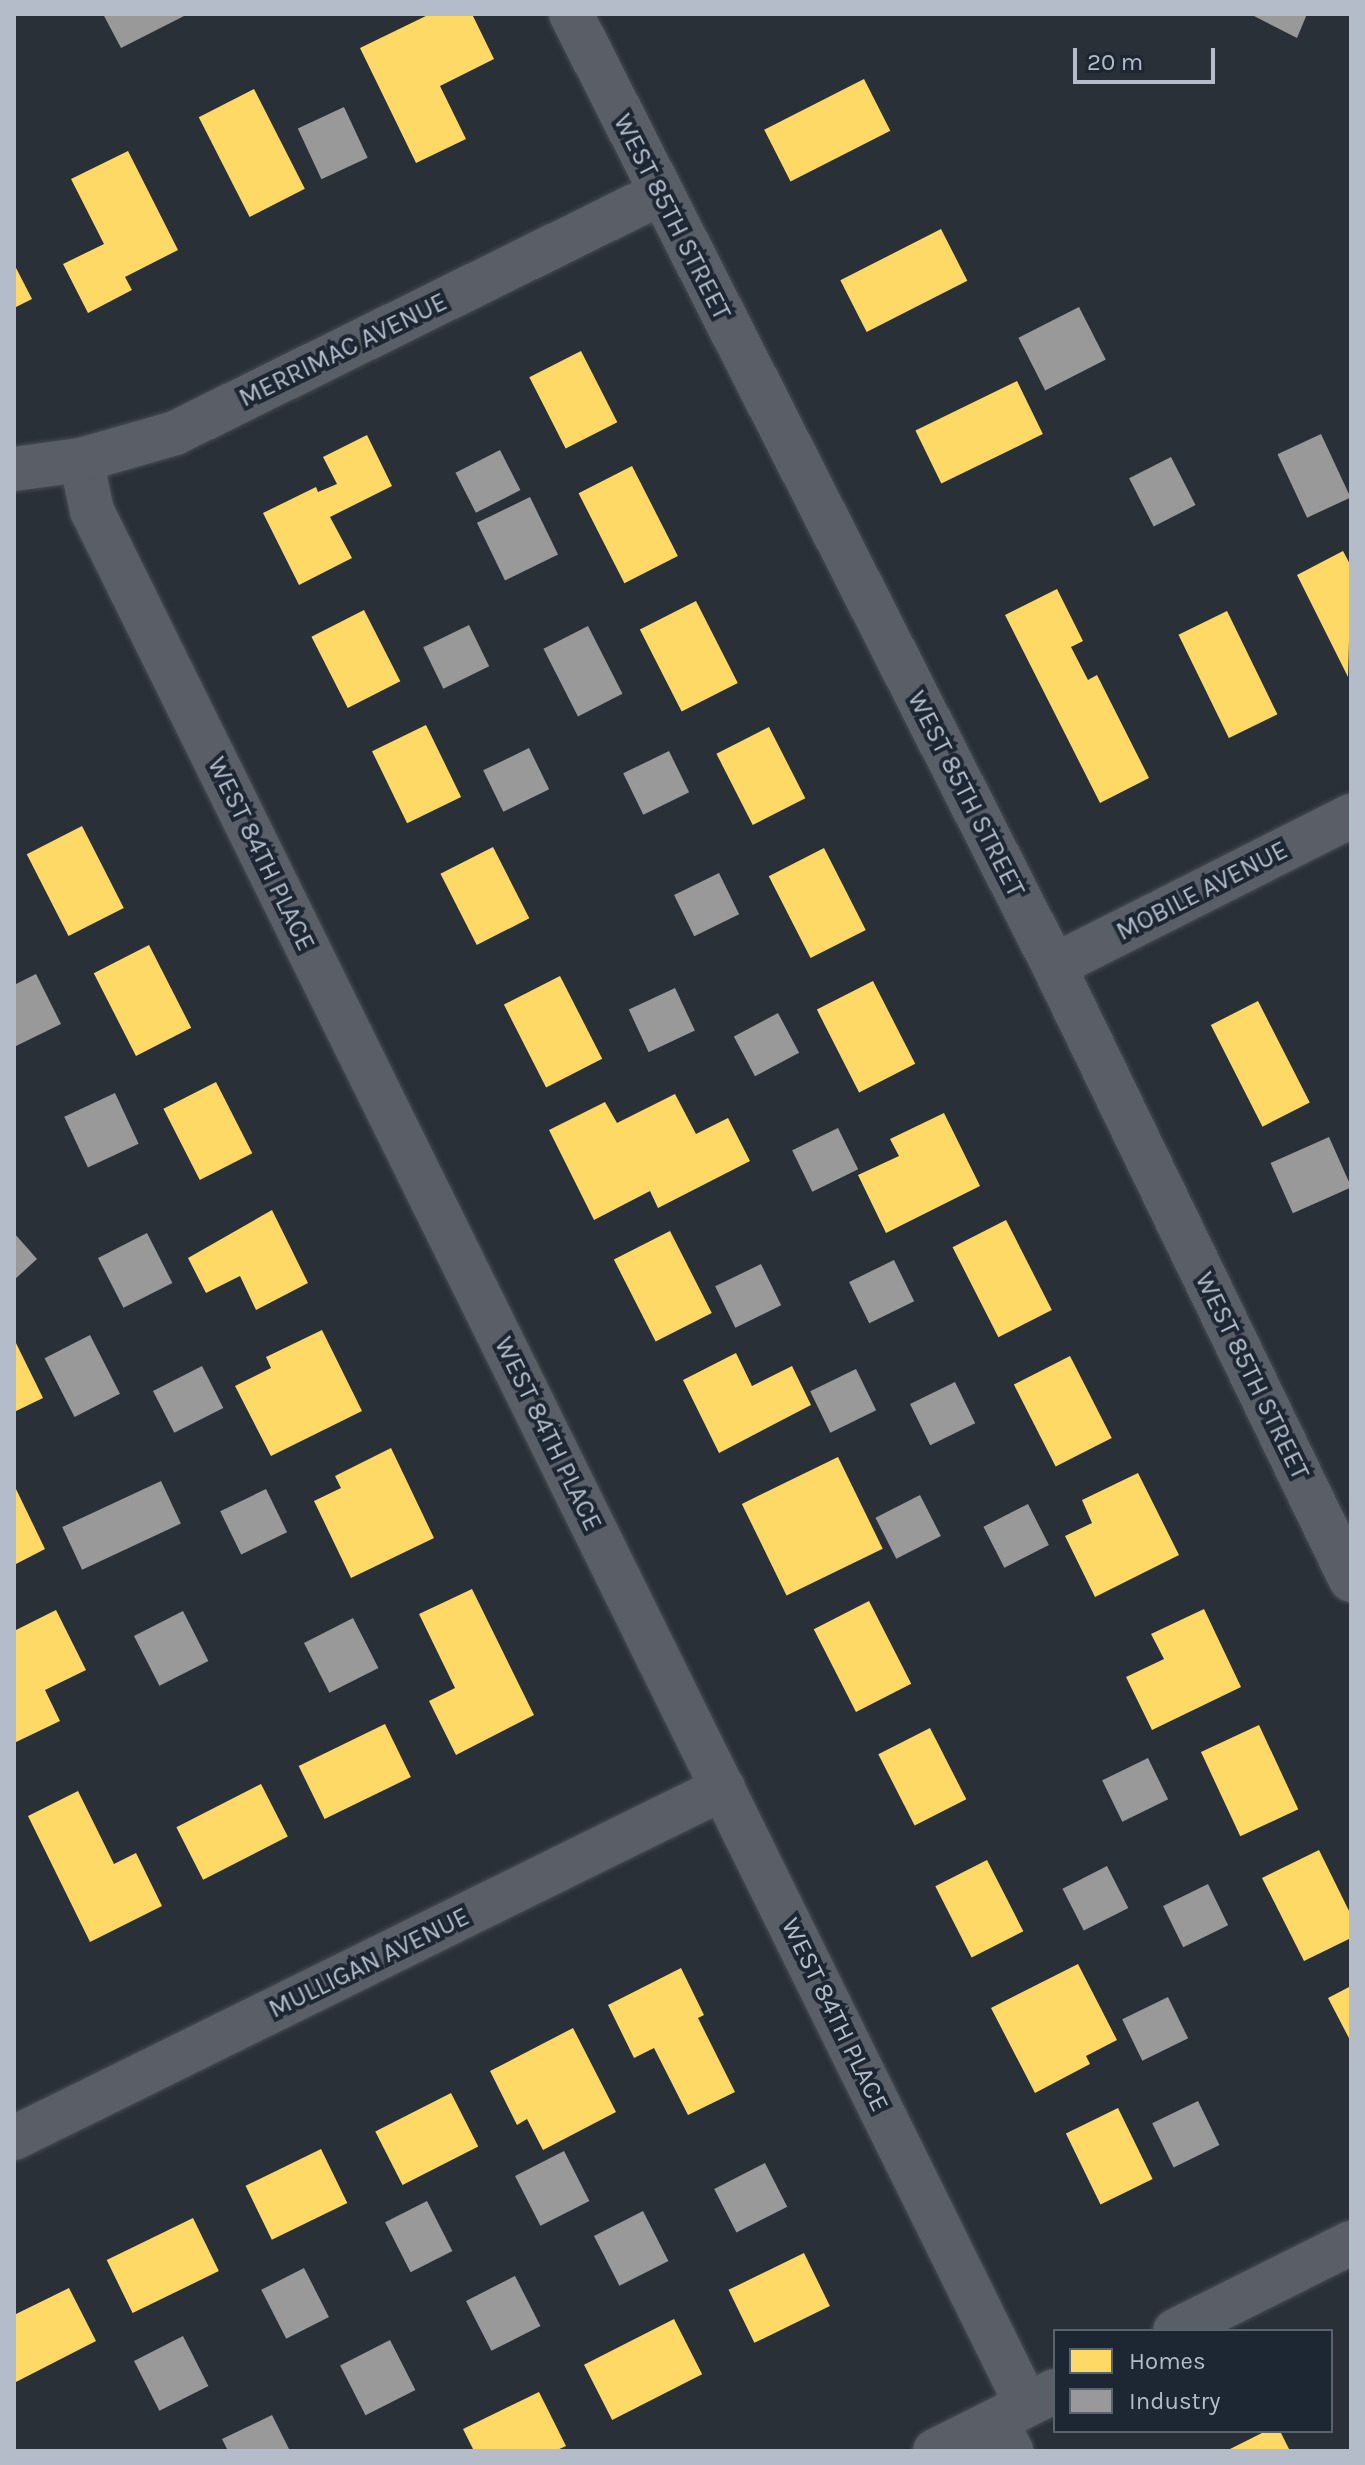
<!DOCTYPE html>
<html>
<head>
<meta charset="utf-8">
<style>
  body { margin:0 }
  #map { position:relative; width:1365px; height:2465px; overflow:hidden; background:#2a3038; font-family:Karla,sans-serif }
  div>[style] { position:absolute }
  .homes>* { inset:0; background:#ffd966; transform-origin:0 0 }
  .industry>* { inset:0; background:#999; transform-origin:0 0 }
  .roads { filter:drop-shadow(0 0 2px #484c53) drop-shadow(0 0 2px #484c53) }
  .minor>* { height:44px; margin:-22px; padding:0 22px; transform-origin:22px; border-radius:22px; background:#5a5e66 }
  .tertiary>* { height:44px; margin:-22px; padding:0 22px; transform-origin:22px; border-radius:22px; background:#5a5e66 }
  span { translate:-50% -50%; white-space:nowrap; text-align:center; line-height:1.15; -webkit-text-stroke:8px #1d2633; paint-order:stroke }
  .street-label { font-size:26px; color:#b4bcc9 }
  .frame { position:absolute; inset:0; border:16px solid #b4bcc9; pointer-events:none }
  .legend { position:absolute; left:1053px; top:2329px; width:280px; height:104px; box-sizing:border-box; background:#1d2633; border:2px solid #59626f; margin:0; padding:10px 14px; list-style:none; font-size:24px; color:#b4bcc9 }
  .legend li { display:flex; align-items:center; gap:16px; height:40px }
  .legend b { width:40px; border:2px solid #59626f }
  .scale { position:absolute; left:1073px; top:48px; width:142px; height:36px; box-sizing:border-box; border:4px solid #b4bcc9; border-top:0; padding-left:10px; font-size:24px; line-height:28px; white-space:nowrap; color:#b4bcc9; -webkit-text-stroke:6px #1d2633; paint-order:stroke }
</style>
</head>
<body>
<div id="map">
  <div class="homes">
    <div style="clip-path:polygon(430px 14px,472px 14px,494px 59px,440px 86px,466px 139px,416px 163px,360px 48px)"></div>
    <div style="left:864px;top:79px;width:58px;height:112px;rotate:63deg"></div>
    <div style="left:254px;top:89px;width:112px;height:62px;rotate:63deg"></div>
    <div style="clip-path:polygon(128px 151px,178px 250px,125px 277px,132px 290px,88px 313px,63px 264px,104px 244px,71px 179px)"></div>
    <div style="left:941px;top:229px;width:58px;height:113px;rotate:63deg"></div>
    <div style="clip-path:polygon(14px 264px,32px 299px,14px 308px)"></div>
    <div style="left:581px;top:351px;width:80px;height:58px;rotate:63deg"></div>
    <div style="left:1017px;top:381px;width:59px;height:113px;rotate:64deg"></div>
    <div style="clip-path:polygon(367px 435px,392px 486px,330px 517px,352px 558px,299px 585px,263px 513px,316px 487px,318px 492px,337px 484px,323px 457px)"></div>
    <div style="left:632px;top:466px;width:101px;height:60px;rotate:63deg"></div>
    <div style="clip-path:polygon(1343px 551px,1351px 566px,1348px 677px,1297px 575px)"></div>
    <div style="clip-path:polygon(1057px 589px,1083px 641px,1071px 647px,1088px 680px,1097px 675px,1149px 778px,1100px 803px,1005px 615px)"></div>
    <div style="left:696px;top:601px;width:92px;height:63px;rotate:63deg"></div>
    <div style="left:364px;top:610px;width:80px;height:59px;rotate:63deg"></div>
    <div style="left:1227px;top:611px;width:115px;height:54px;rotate:64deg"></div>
    <div style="left:426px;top:725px;width:80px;height:60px;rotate:64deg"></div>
    <div style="left:769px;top:727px;width:80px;height:59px;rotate:63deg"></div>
    <div style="left:82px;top:826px;width:92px;height:62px;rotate:63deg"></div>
    <div style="left:493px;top:847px;width:80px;height:59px;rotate:63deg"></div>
    <div style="left:824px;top:848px;width:92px;height:62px;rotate:63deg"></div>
    <div style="left:149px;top:945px;width:93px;height:62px;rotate:63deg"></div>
    <div style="left:560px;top:976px;width:93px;height:63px;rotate:63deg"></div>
    <div style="left:873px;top:981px;width:93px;height:63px;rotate:63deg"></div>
    <div style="left:1258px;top:1001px;width:114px;height:53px;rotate:63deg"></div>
    <div style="left:216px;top:1082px;width:80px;height:59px;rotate:63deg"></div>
    <div style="clip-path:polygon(675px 1094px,696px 1134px,728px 1118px,750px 1161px,658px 1208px,650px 1191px,594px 1220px,549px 1130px,605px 1102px,617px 1123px)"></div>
    <div style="clip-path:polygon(944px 1113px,980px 1186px,886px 1233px,858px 1175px,899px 1156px,890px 1139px)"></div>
    <div style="clip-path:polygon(272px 1210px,308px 1283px,256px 1310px,240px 1276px,206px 1293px,188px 1258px)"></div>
    <div style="left:1006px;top:1220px;width:101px;height:60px;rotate:63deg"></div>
    <div style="left:670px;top:1231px;width:92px;height:63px;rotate:63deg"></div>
    <div style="clip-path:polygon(322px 1330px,362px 1411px,271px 1456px,235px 1386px,271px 1368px,266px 1357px)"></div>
    <div style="clip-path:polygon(14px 1339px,43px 1398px,14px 1412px)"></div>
    <div style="clip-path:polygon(736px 1353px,752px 1386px,792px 1366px,811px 1405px,719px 1453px,683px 1380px)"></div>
    <div style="left:1070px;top:1356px;width:92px;height:63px;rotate:63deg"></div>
    <div style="clip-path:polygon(391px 1448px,434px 1538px,351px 1578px,314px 1501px,341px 1488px,335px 1476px)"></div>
    <div style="left:838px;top:1457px;width:102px;height:107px;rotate:64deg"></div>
    <div style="clip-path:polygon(1138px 1473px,1179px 1555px,1095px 1597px,1065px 1536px,1092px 1523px,1082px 1500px)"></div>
    <div style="clip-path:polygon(16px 1489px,45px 1549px,14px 1565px,14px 1490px)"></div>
    <div style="clip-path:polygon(472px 1589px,534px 1715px,456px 1755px,429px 1701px,455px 1688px,419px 1614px)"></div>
    <div style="left:869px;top:1601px;width:93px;height:62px;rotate:63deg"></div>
    <div style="clip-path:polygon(1204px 1609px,1241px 1687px,1152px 1730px,1126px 1677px,1164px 1659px,1151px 1634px)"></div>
    <div style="clip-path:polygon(56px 1610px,86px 1670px,45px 1690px,60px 1721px,14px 1743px,14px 1631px)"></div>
    <div style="left:385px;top:1724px;width:59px;height:96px;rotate:64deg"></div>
    <div style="left:1259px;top:1725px;width:93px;height:64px;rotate:65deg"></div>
    <div style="left:930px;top:1728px;width:80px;height:58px;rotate:63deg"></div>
    <div style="left:261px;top:1784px;width:59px;height:95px;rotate:63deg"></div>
    <div style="clip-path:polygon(78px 1791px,114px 1864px,136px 1853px,162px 1906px,90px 1942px,28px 1816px)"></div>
    <div style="clip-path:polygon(1319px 1850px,1351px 1915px,1351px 1938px,1304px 1961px,1262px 1878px)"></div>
    <div style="left:987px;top:1860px;width:80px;height:58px;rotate:63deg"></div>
    <div style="clip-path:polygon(1078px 1964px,1117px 2040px,1086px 2056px,1090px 2064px,1035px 2093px,991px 2008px)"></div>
    <div style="clip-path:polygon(681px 1968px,704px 2015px,698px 2018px,735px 2092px,688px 2115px,654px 2048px,634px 2058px,608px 2005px)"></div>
    <div style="clip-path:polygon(1351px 1986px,1351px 2042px,1328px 1998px)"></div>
    <div style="clip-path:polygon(573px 2028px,616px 2112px,543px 2150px,527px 2119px,517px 2125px,490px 2071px)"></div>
    <div style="left:451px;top:2093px;width:60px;height:85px;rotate:63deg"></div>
    <div style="left:1118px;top:2108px;width:79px;height:58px;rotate:64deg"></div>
    <div style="left:321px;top:2149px;width:60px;height:84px;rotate:64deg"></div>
    <div style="left:193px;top:2218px;width:59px;height:96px;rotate:64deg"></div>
    <div style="left:804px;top:2253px;width:59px;height:84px;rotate:64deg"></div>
    <div style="clip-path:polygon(69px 2288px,96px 2341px,14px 2383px,14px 2315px)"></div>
    <div style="left:674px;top:2319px;width:62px;height:101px;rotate:63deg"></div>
    <div style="clip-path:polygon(539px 2392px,566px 2446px,555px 2451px,474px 2451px,463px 2429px)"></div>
    <div style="clip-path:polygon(1266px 2431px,1280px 2431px,1290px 2451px,1226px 2451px)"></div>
  </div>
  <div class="industry">
    <div style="clip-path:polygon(103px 14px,188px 14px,121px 48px)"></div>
    <div style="clip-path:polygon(1250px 14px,1307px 14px,1297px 38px)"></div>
    <div style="left:344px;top:107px;width:56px;height:51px;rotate:65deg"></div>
    <div style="left:1079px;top:307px;width:59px;height:68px;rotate:63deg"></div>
    <div style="left:1321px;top:434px;width:70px;height:48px;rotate:65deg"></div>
    <div style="left:500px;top:450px;width:45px;height:50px;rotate:63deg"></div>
    <div style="left:1171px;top:457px;width:54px;height:47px;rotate:63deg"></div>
    <div style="left:530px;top:497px;width:64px;height:59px;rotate:64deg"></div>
    <div style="left:469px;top:625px;width:46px;height:51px;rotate:64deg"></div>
    <div style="left:588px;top:626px;width:76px;height:50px;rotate:63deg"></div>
    <div style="left:529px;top:748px;width:46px;height:51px;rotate:64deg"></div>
    <div style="left:669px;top:751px;width:46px;height:51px;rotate:64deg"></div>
    <div style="left:719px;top:873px;width:46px;height:50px;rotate:64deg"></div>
    <div style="clip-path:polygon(36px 974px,61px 1024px,14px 1047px,14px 985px)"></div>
    <div style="left:675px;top:988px;width:47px;height:51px;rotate:65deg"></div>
    <div style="left:778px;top:1013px;width:45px;height:50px;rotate:62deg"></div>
    <div style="left:115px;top:1093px;width:56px;height:56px;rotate:65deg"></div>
    <div style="left:838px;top:1128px;width:46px;height:51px;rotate:64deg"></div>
    <div style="left:1329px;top:1137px;width:55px;height:64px;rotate:66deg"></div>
    <div style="clip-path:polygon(14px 1233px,37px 1259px,14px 1280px)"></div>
    <div style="left:147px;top:1233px;width:56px;height:55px;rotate:63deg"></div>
    <div style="left:894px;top:1260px;width:46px;height:50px;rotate:64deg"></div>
    <div style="left:761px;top:1264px;width:46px;height:51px;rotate:64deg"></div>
    <div style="left:90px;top:1335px;width:66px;height:51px;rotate:63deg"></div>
    <div style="left:202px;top:1366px;width:47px;height:55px;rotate:63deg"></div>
    <div style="left:856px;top:1369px;width:46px;height:51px;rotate:64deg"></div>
    <div style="left:955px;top:1382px;width:46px;height:50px;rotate:64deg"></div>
    <div style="left:161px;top:1481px;width:47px;height:109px;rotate:65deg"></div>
    <div style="left:266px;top:1489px;width:48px;height:51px;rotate:64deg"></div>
    <div style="left:920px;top:1495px;width:46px;height:50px;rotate:63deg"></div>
    <div style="left:1028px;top:1504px;width:46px;height:50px;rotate:63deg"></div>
    <div style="left:183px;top:1611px;width:56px;height:55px;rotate:63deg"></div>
    <div style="left:353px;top:1618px;width:56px;height:55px;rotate:63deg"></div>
    <div style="left:1148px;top:1758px;width:46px;height:51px;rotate:64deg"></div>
    <div style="left:1107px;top:1866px;width:47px;height:50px;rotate:63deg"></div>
    <div style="left:1208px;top:1884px;width:46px;height:50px;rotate:64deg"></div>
    <div style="left:1168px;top:1997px;width:46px;height:51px;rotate:64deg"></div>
    <div style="left:1198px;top:2101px;width:49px;height:51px;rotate:64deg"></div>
    <div style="left:564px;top:2151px;width:56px;height:55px;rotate:63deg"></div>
    <div style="left:765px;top:2163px;width:49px;height:57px;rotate:63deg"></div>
    <div style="left:427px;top:2201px;width:56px;height:47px;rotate:63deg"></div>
    <div style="left:643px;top:2211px;width:56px;height:55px;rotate:63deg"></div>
    <div style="left:304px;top:2268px;width:55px;height:48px;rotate:63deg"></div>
    <div style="left:515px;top:2276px;width:56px;height:55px;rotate:63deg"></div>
    <div style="left:183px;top:2336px;width:56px;height:55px;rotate:63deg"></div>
    <div style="left:390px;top:2340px;width:56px;height:56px;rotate:63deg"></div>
    <div style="clip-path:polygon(272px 2415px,290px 2451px,228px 2451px,222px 2439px)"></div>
  </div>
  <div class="roads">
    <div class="minor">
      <div style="left:571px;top:14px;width:1068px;rotate:63.1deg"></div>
      <div style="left:1054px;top:966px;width:682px;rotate:64.19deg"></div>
      <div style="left:81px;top:460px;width:52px;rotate:77.8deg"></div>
      <div style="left:92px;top:511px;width:2112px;rotate:63.73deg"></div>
      <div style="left:14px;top:469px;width:68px;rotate:-7.7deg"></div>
      <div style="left:81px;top:460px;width:98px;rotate:-16deg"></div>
      <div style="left:175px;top:433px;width:540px;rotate:-26.28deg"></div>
      <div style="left:1054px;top:966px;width:333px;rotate:-26.8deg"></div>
      <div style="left:14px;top:2138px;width:791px;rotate:-26.27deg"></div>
      <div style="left:996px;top:2421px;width:34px;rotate:63deg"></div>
    </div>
    <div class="tertiary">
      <div style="left:1175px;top:2331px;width:197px;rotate:-26.6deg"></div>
      <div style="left:935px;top:2451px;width:134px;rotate:-26.6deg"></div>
    </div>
  </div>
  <div class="street-label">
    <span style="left:672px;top:217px;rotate:63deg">WEST 85TH STREET</span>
    <span style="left:343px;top:350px;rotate:-26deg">MERRIMAC AVENUE</span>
    <span style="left:966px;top:794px;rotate:63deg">WEST 85TH STREET</span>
    <span style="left:261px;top:854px;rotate:64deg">WEST 84TH PLACE</span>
    <span style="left:1202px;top:891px;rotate:-27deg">MOBILE AVENUE</span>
    <span style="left:1252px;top:1376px;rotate:64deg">WEST 85TH STREET</span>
    <span style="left:548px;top:1434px;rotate:64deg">WEST 84TH PLACE</span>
    <span style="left:369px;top:1963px;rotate:-26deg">MULLIGAN AVENUE</span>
    <span style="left:835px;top:2015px;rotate:64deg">WEST 84TH PLACE</span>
  </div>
  <div class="frame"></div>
  <ul class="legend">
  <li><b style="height:22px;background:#ffd966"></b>Homes</li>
  <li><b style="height:22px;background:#999"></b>Industry</li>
  </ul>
  <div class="scale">20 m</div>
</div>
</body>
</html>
